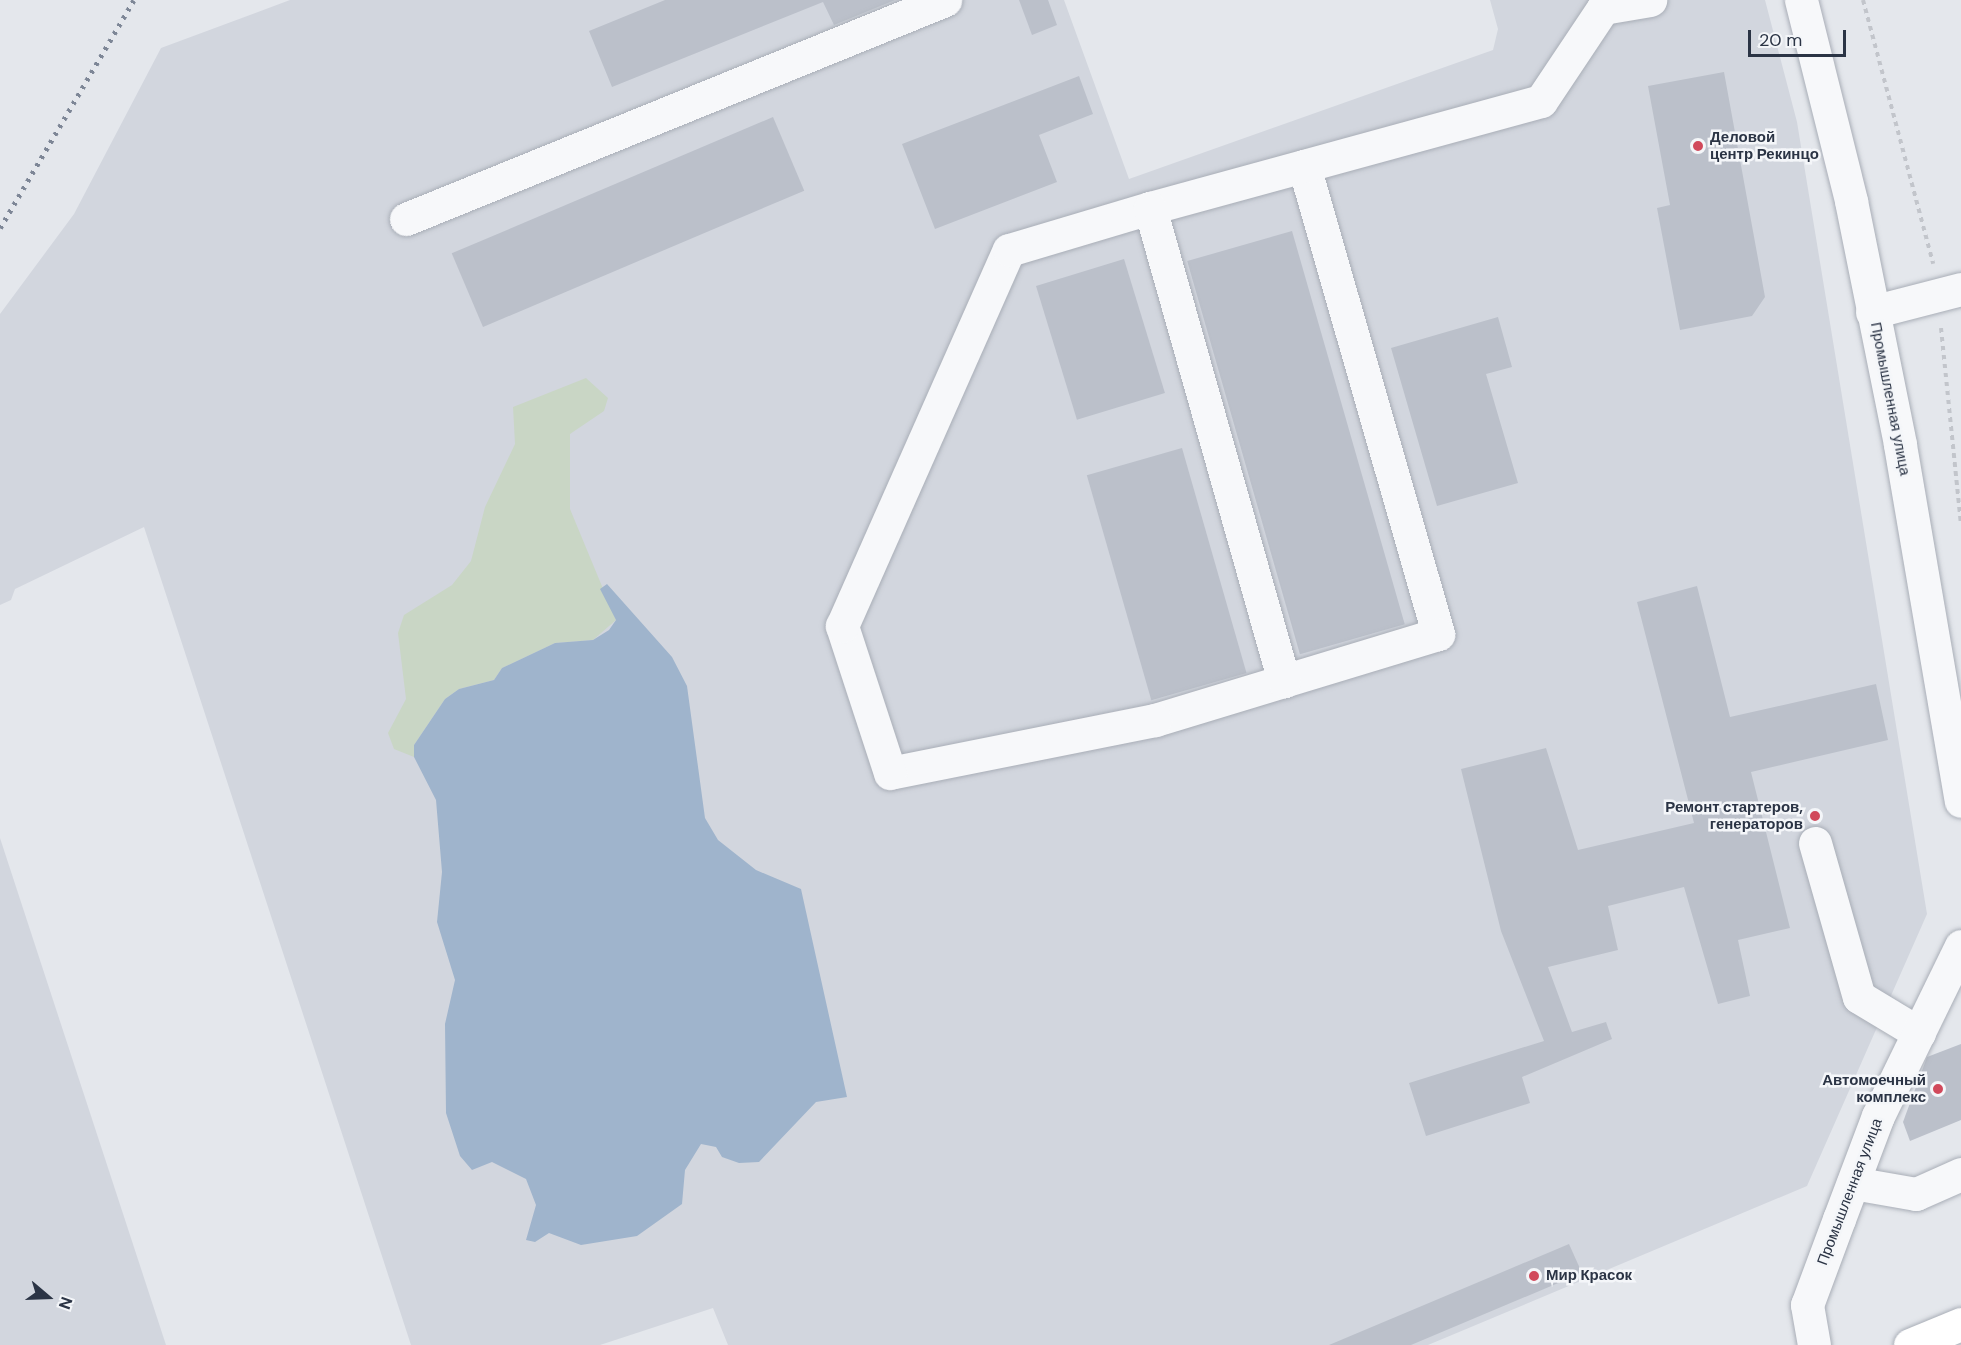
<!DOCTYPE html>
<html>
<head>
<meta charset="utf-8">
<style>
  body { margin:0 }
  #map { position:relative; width:1961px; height:1345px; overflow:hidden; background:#e4e7ec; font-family:"DM Sans",sans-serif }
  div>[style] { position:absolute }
  .built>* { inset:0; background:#d2d6de }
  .green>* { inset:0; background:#c9d6c5 }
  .water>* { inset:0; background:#9fb4cc }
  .building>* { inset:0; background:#bbc0ca; transform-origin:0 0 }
  .path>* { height:4px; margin-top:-2px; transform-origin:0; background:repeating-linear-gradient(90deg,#c2c5cb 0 4.5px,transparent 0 9px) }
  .roads { filter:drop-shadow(0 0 2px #a9aeb7) drop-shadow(0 0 2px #a9aeb7) }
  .minor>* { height:33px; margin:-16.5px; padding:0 16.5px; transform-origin:16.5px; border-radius:16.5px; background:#f7f8fa }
  .highway>* { height:33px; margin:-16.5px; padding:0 16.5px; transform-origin:16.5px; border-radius:16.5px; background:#fff }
  .rail>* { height:4.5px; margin-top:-2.25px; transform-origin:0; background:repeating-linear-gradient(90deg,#7d8696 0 3px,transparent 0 9px) }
  .dots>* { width:16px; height:16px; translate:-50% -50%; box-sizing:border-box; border:3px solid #f4f6f9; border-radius:50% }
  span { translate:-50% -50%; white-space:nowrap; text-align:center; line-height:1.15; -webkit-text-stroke:5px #f4f6f9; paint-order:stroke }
  .poi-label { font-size:15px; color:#2b3445; font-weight:700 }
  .left { translate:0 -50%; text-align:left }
  .right { translate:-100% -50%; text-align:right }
  .street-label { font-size:15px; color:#2b3445 }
  .north { position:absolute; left:18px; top:1267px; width:60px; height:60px; -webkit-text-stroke:4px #f4f6f9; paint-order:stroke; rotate:109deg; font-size:16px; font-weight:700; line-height:24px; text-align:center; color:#2b3445 }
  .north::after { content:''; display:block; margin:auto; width:21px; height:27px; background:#2b3445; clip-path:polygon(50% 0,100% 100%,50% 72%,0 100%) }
  .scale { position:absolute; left:1748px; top:30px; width:98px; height:27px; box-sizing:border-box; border:3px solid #2b3445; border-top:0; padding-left:8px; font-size:18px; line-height:21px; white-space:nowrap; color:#2b3445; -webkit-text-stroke:4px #f4f6f9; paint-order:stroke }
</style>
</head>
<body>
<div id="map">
  <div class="built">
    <div style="clip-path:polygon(290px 0,1064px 0,1129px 179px,1493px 50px,1498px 29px,1490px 0,1765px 0,1797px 122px,1927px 914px,1807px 1186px,1428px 1345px,728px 1345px,713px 1308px,600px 1345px,411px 1345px,144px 527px,15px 589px,11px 600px,0 605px,0 314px,74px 214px,161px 48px)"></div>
    <div style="clip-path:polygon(0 838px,166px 1345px,0 1345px)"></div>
  </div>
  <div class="green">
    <div style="clip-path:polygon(586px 378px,608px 398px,604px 411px,570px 434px,570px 509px,616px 620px,593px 640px,555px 643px,502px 668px,494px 680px,459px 689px,445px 699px,414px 745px,414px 757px,394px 749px,388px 733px,406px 699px,398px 633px,404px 615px,452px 585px,471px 561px,485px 507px,515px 444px,513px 407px)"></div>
  </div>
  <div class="water">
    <div style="clip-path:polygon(607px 584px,672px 657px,687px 686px,705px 818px,718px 840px,756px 870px,801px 889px,847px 1097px,816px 1102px,759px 1162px,739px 1163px,722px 1157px,716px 1147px,701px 1144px,685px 1170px,682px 1204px,637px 1236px,581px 1245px,549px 1233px,535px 1242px,526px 1240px,536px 1205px,526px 1179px,492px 1162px,472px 1170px,460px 1156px,446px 1113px,445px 1024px,455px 980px,437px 922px,442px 872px,436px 800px,414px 757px,414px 745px,445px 699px,459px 689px,494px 680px,502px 668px,555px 643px,593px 640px,609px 630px,616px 620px,600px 589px)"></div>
  </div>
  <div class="building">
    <div style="clip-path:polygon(665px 0,895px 0,834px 25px,823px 2px,612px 87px,589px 31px)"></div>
    <div style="clip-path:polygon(1019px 0,1048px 0,1057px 25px,1032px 35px)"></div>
    <div style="clip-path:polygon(1724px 72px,1765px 297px,1752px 316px,1680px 330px,1657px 208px,1670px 205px,1648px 86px)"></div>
    <div style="clip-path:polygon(1079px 76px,1093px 114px,1039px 135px,1057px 182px,935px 229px,902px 144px)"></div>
    <div style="left:773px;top:117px;width:80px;height:349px;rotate:67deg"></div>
    <div style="left:1292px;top:231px;width:409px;height:109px;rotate:74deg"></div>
    <div style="left:1124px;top:259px;width:140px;height:92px;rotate:73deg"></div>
    <div style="clip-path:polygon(1498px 317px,1512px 367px,1486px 374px,1518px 483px,1437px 506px,1391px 348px)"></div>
    <div style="left:1182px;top:448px;width:234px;height:99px;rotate:74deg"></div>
    <div style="clip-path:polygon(1697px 586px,1730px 717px,1876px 684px,1888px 740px,1751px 772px,1790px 928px,1738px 940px,1750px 996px,1718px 1004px,1684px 887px,1608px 906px,1618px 950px,1548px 967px,1572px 1032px,1606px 1022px,1612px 1039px,1522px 1077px,1530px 1103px,1426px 1136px,1409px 1083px,1544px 1041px,1501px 931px,1461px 769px,1546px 748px,1578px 850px,1694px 823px,1637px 602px)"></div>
    <div style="clip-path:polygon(1961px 1044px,1961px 1120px,1910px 1141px,1903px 1122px,1927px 1057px)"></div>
    <div style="clip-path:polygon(1569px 1244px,1582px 1273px,1411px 1345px,1329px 1345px)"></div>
  </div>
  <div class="path">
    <div style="left:1863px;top:0;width:273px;rotate:75.1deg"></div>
    <div style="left:1941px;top:328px;width:197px;rotate:84.2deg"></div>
  </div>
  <div class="roads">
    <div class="minor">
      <div style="left:1801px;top:0;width:207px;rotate:76deg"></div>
      <div style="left:1851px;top:201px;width:249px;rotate:78.6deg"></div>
      <div style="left:1900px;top:445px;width:361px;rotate:80.3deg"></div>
      <div style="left:1304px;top:166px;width:487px;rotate:74deg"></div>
      <div style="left:1438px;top:634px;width:296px;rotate:163.1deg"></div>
      <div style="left:1155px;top:720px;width:270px;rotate:168.7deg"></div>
      <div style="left:890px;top:773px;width:155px;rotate:-108.1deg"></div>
      <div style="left:842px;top:626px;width:411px;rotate:-66.1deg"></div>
      <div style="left:1009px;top:250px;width:147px;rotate:-16.6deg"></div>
      <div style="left:1150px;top:208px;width:405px;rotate:-15.3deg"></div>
      <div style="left:1541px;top:101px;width:112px;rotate:-56.3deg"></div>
      <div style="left:1603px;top:8px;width:48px;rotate:-9.7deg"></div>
      <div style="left:1150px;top:208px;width:492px;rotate:74.2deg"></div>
      <div style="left:406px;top:219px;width:582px;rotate:-22.11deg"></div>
      <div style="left:1872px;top:312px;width:92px;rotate:-14.5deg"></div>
      <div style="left:1815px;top:843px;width:160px;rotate:74.1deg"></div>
      <div style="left:1859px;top:997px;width:70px;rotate:31deg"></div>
      <div style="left:1853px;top:1183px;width:64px;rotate:9.9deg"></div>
      <div style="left:1916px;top:1194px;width:49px;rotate:-24deg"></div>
      <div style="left:1814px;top:1345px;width:41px;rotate:-99.9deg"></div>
      <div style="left:1807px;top:1305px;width:92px;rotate:-69.6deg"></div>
      <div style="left:1839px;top:1219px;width:110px;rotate:-69.3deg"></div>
      <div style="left:1878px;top:1116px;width:189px;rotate:-64deg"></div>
    </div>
    <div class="highway">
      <div style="left:1910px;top:1345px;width:55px;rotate:-22.4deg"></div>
    </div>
  </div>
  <div class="rail">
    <div style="left:0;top:228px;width:264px;rotate:-59.6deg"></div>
  </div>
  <div class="dots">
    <div style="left:1698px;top:146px;background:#d1495b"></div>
    <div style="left:1815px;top:816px;background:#d1495b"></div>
    <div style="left:1938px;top:1089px;background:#d1495b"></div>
    <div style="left:1534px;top:1276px;background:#d1495b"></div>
  </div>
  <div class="poi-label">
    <span class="left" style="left:1710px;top:146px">Деловой<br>центр Рекинцо</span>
    <span class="right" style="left:1803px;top:816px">Ремонт стартеров,<br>генераторов</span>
    <span class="right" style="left:1926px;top:1089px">Автомоечный<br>комплекс</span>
    <span class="left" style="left:1546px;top:1276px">Мир Красок</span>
  </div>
  <div class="street-label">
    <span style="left:1890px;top:399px;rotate:79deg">Промышленная улица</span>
    <span style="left:1850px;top:1192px;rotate:-69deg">Промышленная улица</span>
  </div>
  <div class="north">N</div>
  <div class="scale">20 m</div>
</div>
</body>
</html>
